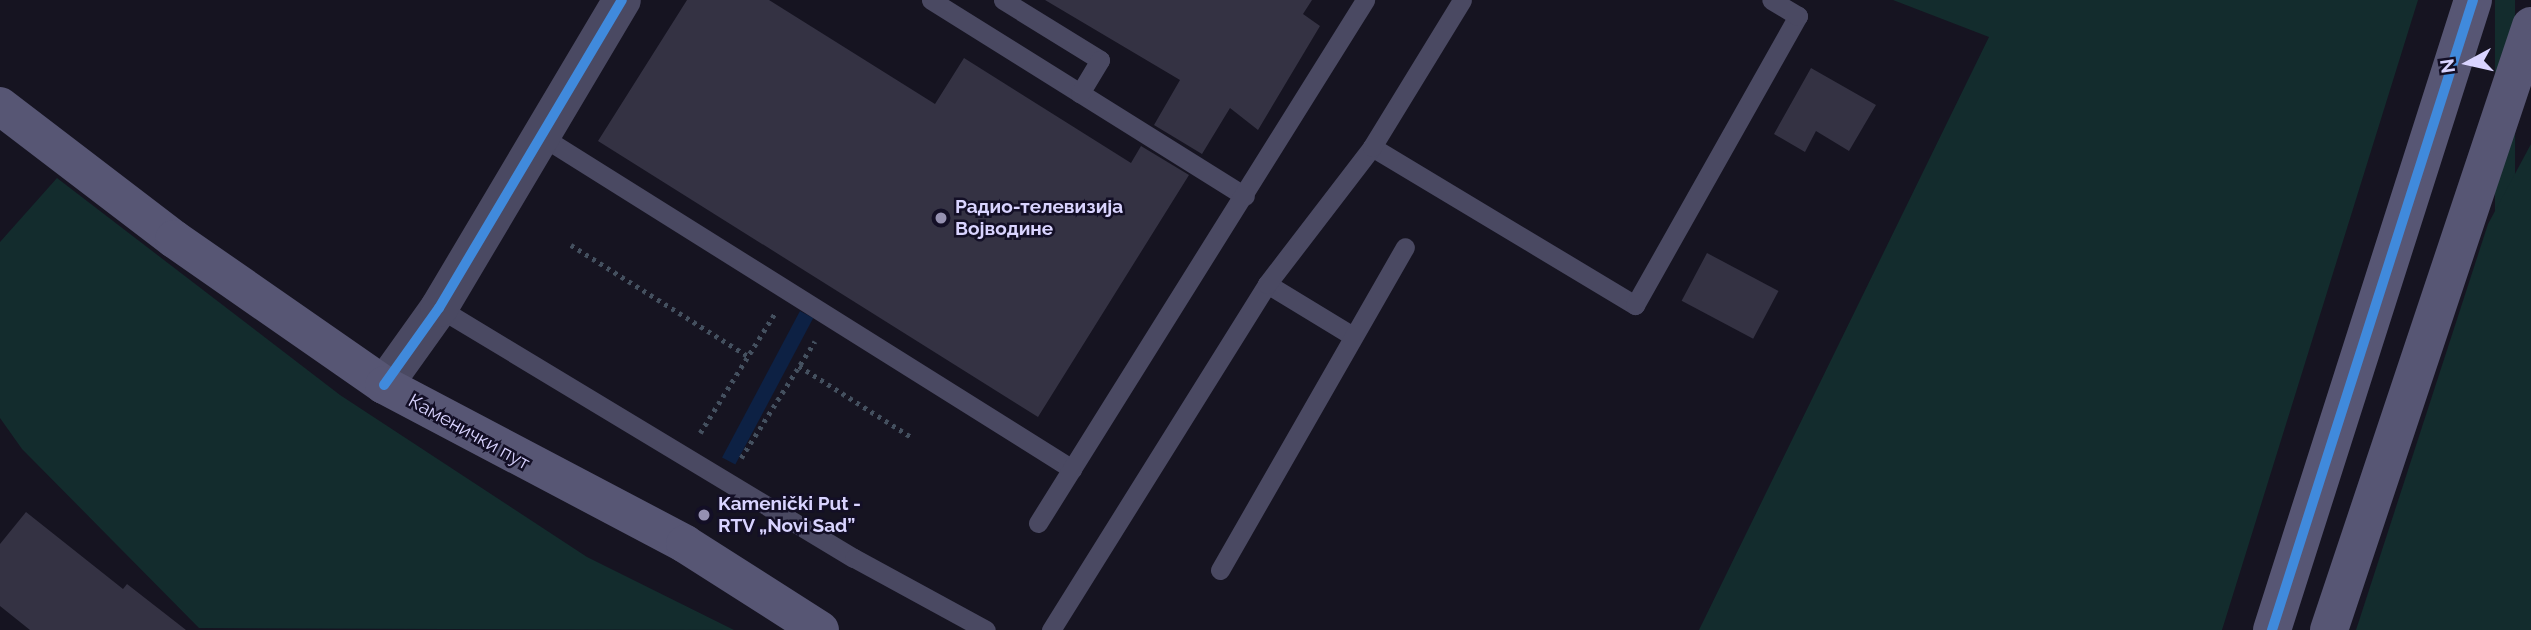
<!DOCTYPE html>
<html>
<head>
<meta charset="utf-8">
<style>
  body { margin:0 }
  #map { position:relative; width:2531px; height:630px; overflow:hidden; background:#161421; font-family:Raleway,sans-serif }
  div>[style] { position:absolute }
  .green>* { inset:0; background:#132c2d; transform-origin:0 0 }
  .water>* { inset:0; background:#0d2144; transform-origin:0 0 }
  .building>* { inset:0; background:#343243; transform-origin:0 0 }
  .path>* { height:4.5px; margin-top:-2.25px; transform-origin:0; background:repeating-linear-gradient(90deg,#44505f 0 3.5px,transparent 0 8.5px) }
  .lane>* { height:19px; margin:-9.5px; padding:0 9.5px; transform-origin:9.5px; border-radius:9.5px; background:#4a4962 }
  .street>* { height:38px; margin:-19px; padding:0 19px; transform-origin:19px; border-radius:19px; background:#4a4962 }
  .secondary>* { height:38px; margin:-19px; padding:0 19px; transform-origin:19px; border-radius:19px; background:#575674 }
  .cycleway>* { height:10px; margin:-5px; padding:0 5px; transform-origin:5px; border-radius:5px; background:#408adc }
  .dots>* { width:19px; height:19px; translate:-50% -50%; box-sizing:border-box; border:4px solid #130f26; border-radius:50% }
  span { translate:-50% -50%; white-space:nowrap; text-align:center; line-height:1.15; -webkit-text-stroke:5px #130f26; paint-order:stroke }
  .poi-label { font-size:19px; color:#d9d4ff; font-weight:700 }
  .left { translate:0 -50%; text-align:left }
  .street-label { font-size:19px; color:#d9d4ff }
  .north { position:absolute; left:2433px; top:28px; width:70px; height:70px; -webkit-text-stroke:5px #130f26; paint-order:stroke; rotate:262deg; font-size:19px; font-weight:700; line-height:28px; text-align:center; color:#d9d4ff }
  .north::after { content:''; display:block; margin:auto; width:24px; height:32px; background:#d9d4ff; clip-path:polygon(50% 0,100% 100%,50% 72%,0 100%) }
</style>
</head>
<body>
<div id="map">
  <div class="green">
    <div style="clip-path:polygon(1893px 0,2418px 0,2222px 630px,1699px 630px,1989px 37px)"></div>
    <div style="left:2495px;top:0;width:20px;height:662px"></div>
    <div style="clip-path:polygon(2531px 144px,2531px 630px,2356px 630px,2488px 224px)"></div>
    <div style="clip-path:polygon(57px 178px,340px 395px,587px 557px,734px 630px,199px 628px,22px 449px,0 418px,0 242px)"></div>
  </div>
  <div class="water">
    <div style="left:800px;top:311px;width:15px;height:166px;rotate:28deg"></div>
  </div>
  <div class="building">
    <div style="clip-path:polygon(687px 0,769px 0,935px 104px,964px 58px,1131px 163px,1141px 146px,1189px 175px,1038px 417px,598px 141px)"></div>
    <div style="clip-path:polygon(1045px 0,1312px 0,1303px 14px,1320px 26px,1258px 130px,1230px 108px,1202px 154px,1154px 125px,1180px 80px)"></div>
    <div style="clip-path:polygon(1811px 68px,1876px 105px,1849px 151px,1816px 131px,1805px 152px,1774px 134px)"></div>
    <div style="left:1707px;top:253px;width:81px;height:54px;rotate:28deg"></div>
    <div style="clip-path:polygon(26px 512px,123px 589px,127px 584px,186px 630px,30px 630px,0 606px,0 544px)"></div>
  </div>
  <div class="path">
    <div style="left:571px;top:245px;width:209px;rotate:32.1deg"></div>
    <div style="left:799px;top:366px;width:135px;rotate:32.3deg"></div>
    <div style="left:700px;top:433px;width:142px;rotate:-58deg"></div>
    <div style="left:741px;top:458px;width:138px;rotate:-57.7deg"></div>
  </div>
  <div class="lane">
    <div style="left:931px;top:0;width:370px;rotate:32deg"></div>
    <div style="left:1003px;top:0;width:114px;rotate:31.7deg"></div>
    <div style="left:1100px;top:60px;width:39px;rotate:121deg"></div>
    <div style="left:541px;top:136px;width:627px;rotate:32.09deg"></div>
    <div style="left:1372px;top:147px;width:307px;rotate:31deg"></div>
    <div style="left:1635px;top:305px;width:332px;rotate:-60.6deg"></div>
    <div style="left:1798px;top:16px;width:31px;rotate:-149deg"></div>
    <div style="left:1267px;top:284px;width:100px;rotate:31.2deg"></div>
    <div style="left:439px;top:308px;width:484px;rotate:31.1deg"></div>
    <div style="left:854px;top:558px;width:150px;rotate:28.6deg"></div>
    <div style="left:1038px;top:523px;width:617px;rotate:-57.98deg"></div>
    <div style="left:1220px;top:570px;width:372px;rotate:-60.2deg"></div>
    <div style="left:1051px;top:630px;width:408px;rotate:-58deg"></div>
    <div style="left:1267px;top:284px;width:173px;rotate:-52.5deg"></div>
    <div style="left:1372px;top:147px;width:172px;rotate:-58.5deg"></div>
  </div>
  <div class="street">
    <div style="left:384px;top:385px;width:95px;rotate:-54.5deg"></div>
    <div style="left:439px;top:308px;width:358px;rotate:-59.3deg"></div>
  </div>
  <div class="secondary">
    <div style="left:0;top:106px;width:219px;rotate:37.4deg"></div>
    <div style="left:174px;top:239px;width:256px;rotate:34.8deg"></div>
    <div style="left:384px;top:385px;width:340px;rotate:27.8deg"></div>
    <div style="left:685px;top:544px;width:160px;rotate:32.5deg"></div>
    <div style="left:2272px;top:630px;width:661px;rotate:-72.3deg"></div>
    <div style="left:2329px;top:630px;width:637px;rotate:-71.51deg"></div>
  </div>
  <div class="cycleway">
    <div style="left:384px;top:385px;width:95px;rotate:-54.5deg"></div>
    <div style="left:439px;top:308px;width:358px;rotate:-59.3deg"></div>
    <div style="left:2272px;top:630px;width:661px;rotate:-72.3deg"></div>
  </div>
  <div class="dots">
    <div style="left:941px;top:218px;background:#9591b1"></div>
    <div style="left:704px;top:515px;background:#9591b1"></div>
  </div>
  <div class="poi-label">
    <span class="left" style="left:955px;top:218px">Радио-телевизија<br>Војводине</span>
    <span class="left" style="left:718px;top:515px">Kamenički Put -<br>RTV „Novi Sad”</span>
  </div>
  <div class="street-label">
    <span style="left:469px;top:432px;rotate:29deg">Каменички пут</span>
  </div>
  <div class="north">N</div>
</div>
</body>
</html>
